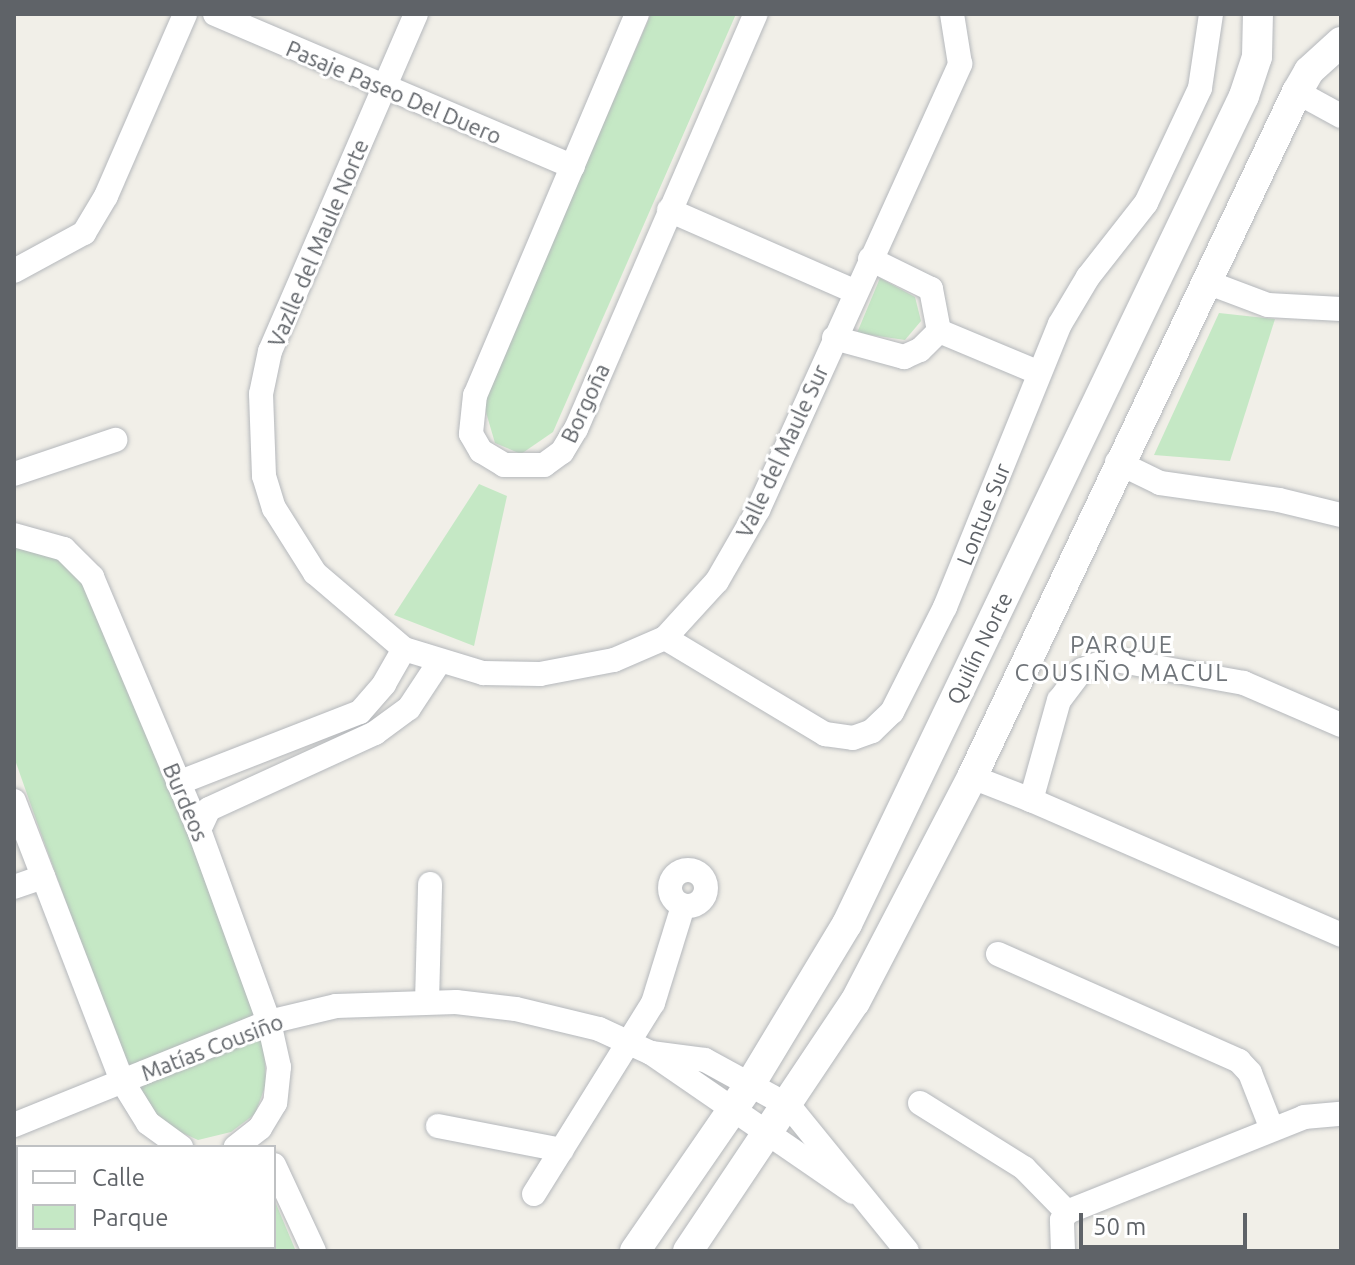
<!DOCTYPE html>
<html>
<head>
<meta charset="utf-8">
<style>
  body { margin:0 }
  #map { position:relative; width:1355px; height:1265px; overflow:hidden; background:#f1efe8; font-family:Ubuntu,sans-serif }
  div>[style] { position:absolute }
  .green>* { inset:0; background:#c5e8c5 }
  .roads { filter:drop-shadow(0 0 2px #b5b8bc) drop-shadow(0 0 2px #b5b8bc) }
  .minor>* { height:24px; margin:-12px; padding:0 12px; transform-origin:12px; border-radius:12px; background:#fff }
  .minor>.ring { margin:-12px; padding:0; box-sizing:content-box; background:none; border:24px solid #fff; border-radius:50% }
  .tertiary>* { height:30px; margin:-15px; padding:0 15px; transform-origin:15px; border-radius:15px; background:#fff }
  span { translate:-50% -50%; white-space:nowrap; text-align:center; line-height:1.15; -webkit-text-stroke:6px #fff; paint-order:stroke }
  .street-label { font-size:22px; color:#5f6368 }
  .neighbourhood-label { font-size:24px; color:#70757a; letter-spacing:2px }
  .frame { position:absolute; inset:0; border:16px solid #5f6368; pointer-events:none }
  .legend { position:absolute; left:16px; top:1145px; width:260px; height:104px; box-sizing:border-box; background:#fff; border:2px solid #bfc1c3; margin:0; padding:10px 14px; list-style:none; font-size:24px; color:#5f6368 }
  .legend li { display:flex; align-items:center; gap:16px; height:40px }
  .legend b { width:40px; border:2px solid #bfc1c3 }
  .scale { position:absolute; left:1079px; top:1213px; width:168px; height:36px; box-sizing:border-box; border:4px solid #5f6368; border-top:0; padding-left:10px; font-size:24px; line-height:28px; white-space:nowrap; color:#5f6368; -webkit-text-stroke:6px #fff; paint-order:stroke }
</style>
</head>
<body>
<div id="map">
  <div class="green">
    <div style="clip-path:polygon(651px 14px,736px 14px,553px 432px,521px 454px,495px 443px,483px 402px)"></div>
    <div style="clip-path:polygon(880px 278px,915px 297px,921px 321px,905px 340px,857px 333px)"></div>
    <div style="clip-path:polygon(1219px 313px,1275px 319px,1230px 461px,1154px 455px)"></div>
    <div style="clip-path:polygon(479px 484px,507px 496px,474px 646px,394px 615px)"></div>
    <div style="clip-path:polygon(23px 544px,40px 546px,86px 581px,183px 801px,263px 1028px,266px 1084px,255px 1114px,231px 1132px,198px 1140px,163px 1124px,130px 1077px,39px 828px,14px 757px,14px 549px)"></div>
    <div style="clip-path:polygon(14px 1187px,18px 1247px,99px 1247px,97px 1251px,14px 1247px)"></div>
    <div style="clip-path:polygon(274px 1199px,295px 1249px,296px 1251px,260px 1251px,259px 1247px,274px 1247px)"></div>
  </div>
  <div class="roads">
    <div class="minor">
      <div style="left:215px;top:14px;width:389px;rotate:23.1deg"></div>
      <div style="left:416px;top:14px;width:367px;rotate:113.4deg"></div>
      <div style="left:270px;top:351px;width:44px;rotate:101.8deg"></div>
      <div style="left:261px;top:394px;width:82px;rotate:87.9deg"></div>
      <div style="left:264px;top:476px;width:34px;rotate:73deg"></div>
      <div style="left:274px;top:508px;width:77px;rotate:57.8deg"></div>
      <div style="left:315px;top:573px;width:117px;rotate:40.5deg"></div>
      <div style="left:404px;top:649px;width:83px;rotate:16.9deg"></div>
      <div style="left:483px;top:673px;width:57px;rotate:1deg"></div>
      <div style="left:540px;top:674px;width:75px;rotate:-10.7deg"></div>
      <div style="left:614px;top:660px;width:56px;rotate:-23.3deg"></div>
      <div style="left:665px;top:638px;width:77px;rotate:-47.6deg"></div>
      <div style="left:717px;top:581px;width:82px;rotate:-60deg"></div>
      <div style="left:758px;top:510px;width:490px;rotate:-65.6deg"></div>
      <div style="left:960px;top:64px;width:51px;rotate:-99.1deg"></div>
      <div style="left:637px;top:14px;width:414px;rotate:113deg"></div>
      <div style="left:475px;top:395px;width:39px;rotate:96deg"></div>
      <div style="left:471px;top:434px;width:20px;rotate:60deg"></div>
      <div style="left:481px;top:451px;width:27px;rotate:31deg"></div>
      <div style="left:504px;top:465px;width:40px"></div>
      <div style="left:544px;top:465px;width:22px;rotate:-36deg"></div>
      <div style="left:562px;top:452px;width:27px;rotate:-59deg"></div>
      <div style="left:576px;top:429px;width:452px;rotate:-66.6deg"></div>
      <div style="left:1297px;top:92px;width:50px;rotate:28.6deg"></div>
      <div style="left:669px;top:210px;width:204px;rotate:23.7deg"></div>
      <div style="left:14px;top:271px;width:80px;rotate:-28.5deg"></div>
      <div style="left:84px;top:233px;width:43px;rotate:-59.3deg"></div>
      <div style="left:106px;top:196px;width:198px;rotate:-66.5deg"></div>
      <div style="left:1204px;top:281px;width:68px;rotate:20.6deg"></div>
      <div style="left:1268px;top:305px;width:73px;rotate:3.1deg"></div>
      <div style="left:939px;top:331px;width:106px;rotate:22.7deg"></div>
      <div style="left:834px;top:338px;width:73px;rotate:15.2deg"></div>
      <div style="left:904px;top:357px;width:17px;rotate:-24deg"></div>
      <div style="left:920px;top:350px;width:27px;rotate:-45deg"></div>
      <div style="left:939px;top:331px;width:43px;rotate:-100.8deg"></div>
      <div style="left:931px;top:289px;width:68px;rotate:-153.8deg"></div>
      <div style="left:1117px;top:462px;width:48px;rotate:26deg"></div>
      <div style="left:1160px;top:483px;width:120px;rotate:8.1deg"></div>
      <div style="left:1279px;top:500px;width:64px;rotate:13.6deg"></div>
      <div style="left:14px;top:474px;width:107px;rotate:-18.6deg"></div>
      <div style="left:14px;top:535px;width:52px;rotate:15.6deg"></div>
      <div style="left:64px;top:549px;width:40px;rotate:45deg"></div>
      <div style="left:92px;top:577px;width:275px;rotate:67.1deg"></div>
      <div style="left:199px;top:830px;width:204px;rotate:70deg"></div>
      <div style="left:269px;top:1022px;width:46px;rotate:77.5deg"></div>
      <div style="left:279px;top:1067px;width:36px;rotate:96deg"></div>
      <div style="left:275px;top:1103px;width:29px;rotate:121deg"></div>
      <div style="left:260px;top:1128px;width:31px;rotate:142deg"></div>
      <div style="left:665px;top:638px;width:187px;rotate:31deg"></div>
      <div style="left:825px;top:734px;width:28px;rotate:8deg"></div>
      <div style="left:853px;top:738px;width:20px;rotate:-20deg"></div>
      <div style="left:872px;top:731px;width:28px;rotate:-44deg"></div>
      <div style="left:892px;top:712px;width:118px;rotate:-63.2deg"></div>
      <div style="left:945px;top:607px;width:305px;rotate:-67.9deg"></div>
      <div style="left:1060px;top:324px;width:55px;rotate:-59.2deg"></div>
      <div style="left:1088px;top:277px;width:94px;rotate:-51.9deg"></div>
      <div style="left:1146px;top:203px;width:127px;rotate:-64.8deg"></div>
      <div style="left:1200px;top:88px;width:75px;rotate:-81.5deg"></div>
      <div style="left:1341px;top:725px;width:106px;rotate:-156.6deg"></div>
      <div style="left:1244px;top:683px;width:135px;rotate:-169.8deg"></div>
      <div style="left:1111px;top:659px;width:31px;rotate:159deg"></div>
      <div style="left:1082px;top:670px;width:38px;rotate:127deg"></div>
      <div style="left:1059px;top:700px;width:104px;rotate:105.6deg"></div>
      <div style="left:1031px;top:800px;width:338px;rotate:23.5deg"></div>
      <div style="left:972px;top:777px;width:63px;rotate:21.3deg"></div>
      <div style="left:178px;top:783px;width:195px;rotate:-21.3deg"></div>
      <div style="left:360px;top:712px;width:37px;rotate:-49deg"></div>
      <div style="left:384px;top:684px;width:40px;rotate:-60.3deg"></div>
      <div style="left:14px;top:801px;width:300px;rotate:68.9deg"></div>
      <div style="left:122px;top:1081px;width:49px;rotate:58.2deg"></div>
      <div style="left:148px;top:1123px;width:41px;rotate:36deg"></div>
      <div style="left:199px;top:830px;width:23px;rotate:-65deg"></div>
      <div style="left:209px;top:809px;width:183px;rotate:-24.6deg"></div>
      <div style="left:375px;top:733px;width:42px;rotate:-36.3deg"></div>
      <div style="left:409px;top:708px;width:53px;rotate:-56.6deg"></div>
      <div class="ring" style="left:670px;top:870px;width:12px;height:12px"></div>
      <div style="left:14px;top:887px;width:31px;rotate:-19deg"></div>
      <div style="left:998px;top:954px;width:264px;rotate:23.9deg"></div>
      <div style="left:1239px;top:1061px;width:16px;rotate:47deg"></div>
      <div style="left:1250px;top:1073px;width:60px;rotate:68.6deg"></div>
      <div style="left:427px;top:1002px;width:118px;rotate:-88.5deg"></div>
      <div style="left:651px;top:1053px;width:245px;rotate:34.5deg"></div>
      <div style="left:920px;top:1103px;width:123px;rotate:32deg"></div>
      <div style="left:1024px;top:1168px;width:62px;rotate:45.7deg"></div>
      <div style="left:14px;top:1125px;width:275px;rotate:-22deg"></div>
      <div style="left:269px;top:1022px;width:69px;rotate:-13.4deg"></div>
      <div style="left:336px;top:1006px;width:120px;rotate:-1.9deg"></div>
      <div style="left:456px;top:1002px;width:60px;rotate:6.7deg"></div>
      <div style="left:516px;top:1009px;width:85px;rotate:13.5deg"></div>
      <div style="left:599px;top:1029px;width:57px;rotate:24.8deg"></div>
      <div style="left:651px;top:1053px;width:54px;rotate:7.4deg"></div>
      <div style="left:705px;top:1060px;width:96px;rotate:28.7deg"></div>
      <div style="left:789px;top:1106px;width:187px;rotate:50.9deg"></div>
      <div style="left:438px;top:1126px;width:126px;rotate:11deg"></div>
      <div style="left:274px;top:1165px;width:95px;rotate:65.1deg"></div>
      <div style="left:534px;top:1194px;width:225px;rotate:-58.1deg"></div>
      <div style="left:653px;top:1003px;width:102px;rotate:-72.8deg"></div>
      <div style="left:234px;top:1247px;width:4px;rotate:76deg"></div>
      <div style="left:1063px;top:1251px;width:31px;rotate:-92deg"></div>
      <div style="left:1062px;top:1220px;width:9px;rotate:-58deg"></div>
      <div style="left:1067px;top:1212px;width:255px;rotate:-21.8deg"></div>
      <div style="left:1304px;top:1117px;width:37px;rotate:-5deg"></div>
    </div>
    <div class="tertiary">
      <div style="left:635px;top:1251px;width:204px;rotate:-55.4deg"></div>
      <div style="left:751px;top:1083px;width:186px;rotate:-58.9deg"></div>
      <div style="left:847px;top:924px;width:918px;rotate:-64.38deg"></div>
      <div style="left:1244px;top:96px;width:41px;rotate:-71.6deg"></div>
      <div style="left:1257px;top:57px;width:43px;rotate:-88.7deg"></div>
      <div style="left:688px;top:1251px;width:300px;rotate:-56.2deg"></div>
      <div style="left:855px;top:1002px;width:254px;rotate:-62.5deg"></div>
      <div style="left:972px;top:777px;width:758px;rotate:-64.62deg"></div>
      <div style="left:1297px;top:92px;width:24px;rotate:-60deg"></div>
      <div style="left:1309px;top:71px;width:43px;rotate:-42.2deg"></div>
    </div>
  </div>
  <div class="street-label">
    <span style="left:394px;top:92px;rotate:23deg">Pasaje Paseo Del Duero</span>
    <span style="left:318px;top:243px;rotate:-67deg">Vazlle del Maule Norte</span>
    <span style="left:585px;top:403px;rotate:-65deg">Borgoña</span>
    <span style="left:782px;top:451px;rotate:-65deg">Valle del Maule Sur</span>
    <span style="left:983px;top:514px;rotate:-68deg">Lontue Sur</span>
    <span style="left:979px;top:648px;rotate:-64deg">Quilín Norte</span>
    <span style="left:186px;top:802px;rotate:67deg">Burdeos</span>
    <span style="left:212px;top:1047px;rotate:-21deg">Matías Cousiño</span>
  </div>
  <div class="neighbourhood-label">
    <span style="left:1122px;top:659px">PARQUE<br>COUSIÑO MACUL</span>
  </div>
  <div class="frame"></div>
  <ul class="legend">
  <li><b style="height:10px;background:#fff"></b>Calle</li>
  <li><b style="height:22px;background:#c5e8c5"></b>Parque</li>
  </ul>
  <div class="scale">50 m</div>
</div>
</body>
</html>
